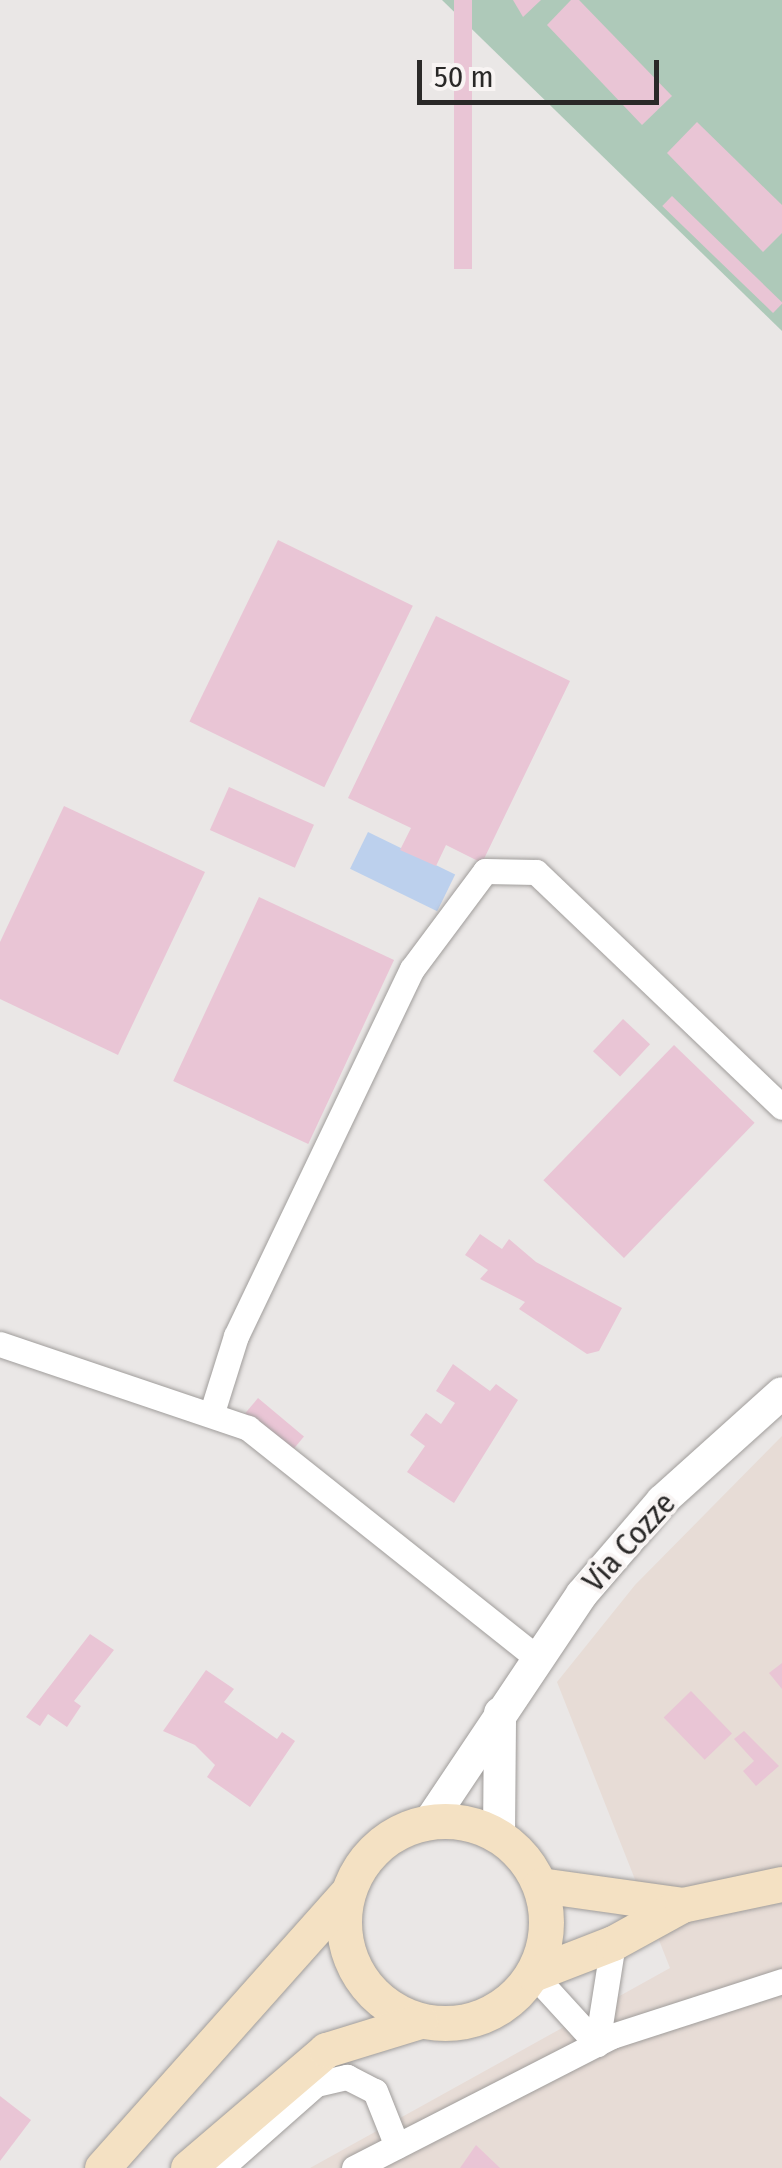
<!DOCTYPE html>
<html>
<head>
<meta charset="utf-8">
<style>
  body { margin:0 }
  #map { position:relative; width:782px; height:2168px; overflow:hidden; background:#eae7e6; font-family:"Fira Sans Condensed",sans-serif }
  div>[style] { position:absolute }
  .built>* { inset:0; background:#e7dcd6 }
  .green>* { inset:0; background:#aec9b9 }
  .water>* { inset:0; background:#bcd0ed; transform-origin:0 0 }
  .building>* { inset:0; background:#e9c5d5; transform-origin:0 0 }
  .roads { filter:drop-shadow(0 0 2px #a09d9b) drop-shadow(0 0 2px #a09d9b) }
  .minor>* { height:25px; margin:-12.5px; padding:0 12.5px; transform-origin:12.5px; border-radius:12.5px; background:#fff }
  .tertiary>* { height:32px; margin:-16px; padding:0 16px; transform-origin:16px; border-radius:16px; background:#fff }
  .secondary>* { height:35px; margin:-17.5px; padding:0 17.5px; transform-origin:17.5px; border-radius:17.5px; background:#f4e1c3 }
  .secondary>.ring { margin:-17.5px; padding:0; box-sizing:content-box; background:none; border:35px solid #f4e1c3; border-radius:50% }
  span { translate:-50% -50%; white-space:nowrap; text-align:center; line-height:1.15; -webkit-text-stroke:8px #f8f4f3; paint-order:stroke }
  .street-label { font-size:32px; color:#2a2928 }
  .scale { position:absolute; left:417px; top:60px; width:242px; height:45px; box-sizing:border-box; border:5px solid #2a2928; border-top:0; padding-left:12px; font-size:30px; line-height:35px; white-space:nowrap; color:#2a2928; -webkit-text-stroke:8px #f8f4f3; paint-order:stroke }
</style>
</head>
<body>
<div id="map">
  <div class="built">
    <div style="clip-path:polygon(782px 1436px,782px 2168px,310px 2168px,670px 1968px,557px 1682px,635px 1585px)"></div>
  </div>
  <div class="green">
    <div style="clip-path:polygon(442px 0,782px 0,782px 331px)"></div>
  </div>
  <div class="water">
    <div style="left:368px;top:832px;width:97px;height:41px;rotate:26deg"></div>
  </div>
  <div class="building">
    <div style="left:454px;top:0;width:18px;height:269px"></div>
    <div style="clip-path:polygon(513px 0,541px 0,523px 17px)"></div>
    <div style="clip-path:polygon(571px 0,579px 0,672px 96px,642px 125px,547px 25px)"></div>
    <div style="clip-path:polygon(697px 122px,782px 205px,782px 233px,763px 252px,667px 153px)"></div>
    <div style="left:672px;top:196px;width:154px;height:14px;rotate:44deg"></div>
    <div style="left:278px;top:540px;width:150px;height:202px;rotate:26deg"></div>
    <div style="clip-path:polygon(436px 616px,570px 681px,482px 863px,446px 845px,436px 866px,400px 850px,411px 828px,348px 798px)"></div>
    <div style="left:229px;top:787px;width:93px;height:47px;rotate:24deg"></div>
    <div style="clip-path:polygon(64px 806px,205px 872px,118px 1055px,0 999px,0 942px)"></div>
    <div style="left:259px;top:897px;width:149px;height:203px;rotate:25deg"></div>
    <div style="left:623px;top:1019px;width:37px;height:44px;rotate:43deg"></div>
    <div style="left:674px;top:1045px;width:112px;height:188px;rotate:44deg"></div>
    <div style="clip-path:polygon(480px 1234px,502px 1249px,509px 1239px,536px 1262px,622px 1308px,599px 1351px,587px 1354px,519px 1309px,525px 1302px,480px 1279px,488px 1270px,465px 1255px)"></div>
    <div style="clip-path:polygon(453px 1364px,490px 1391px,496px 1384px,518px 1400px,454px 1503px,407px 1472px,425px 1446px,410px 1435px,426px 1413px,441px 1424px,455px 1403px,436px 1391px)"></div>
    <div style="left:258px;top:1398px;width:60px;height:20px;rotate:40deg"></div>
    <div style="clip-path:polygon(90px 1634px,114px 1650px,74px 1701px,81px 1706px,67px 1727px,48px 1714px,40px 1726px,26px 1717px)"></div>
    <div style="clip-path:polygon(782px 1663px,782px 1689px,769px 1673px)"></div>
    <div style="clip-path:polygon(206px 1670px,234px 1689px,224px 1702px,277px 1739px,282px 1732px,295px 1741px,250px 1807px,207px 1777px,215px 1765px,195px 1745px,163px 1731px)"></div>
    <div style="left:691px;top:1691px;width:59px;height:38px;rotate:46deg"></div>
    <div style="clip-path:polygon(744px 1731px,779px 1766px,756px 1786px,743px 1771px,754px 1761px,734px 1739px)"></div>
    <div style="clip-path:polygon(0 2096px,31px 2120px,0 2161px)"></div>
    <div style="clip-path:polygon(476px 2145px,500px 2168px,460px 2168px)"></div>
  </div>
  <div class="roads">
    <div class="minor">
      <div style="left:0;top:1344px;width:262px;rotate:18.7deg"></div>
      <div style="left:248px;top:1428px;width:368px;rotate:38.5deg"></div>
      <div style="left:212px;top:1412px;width:80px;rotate:-72.5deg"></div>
      <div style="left:236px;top:1336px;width:407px;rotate:-64.4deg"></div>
      <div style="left:412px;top:969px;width:122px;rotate:-53.3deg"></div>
      <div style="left:485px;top:871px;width:51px;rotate:1.1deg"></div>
      <div style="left:536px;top:872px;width:340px;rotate:43.7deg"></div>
      <div style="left:533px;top:1974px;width:95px;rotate:47.6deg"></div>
      <div style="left:597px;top:2044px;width:102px;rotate:-81deg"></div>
      <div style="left:221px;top:2168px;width:127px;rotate:-41.5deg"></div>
      <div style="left:316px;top:2084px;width:32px;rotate:-13deg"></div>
      <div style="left:347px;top:2077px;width:31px;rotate:27deg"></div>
      <div style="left:375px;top:2091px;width:59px;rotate:68.2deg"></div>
      <div style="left:354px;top:2168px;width:290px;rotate:-27.1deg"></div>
      <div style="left:612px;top:2036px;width:179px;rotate:-17.9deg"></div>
    </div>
    <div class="tertiary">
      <div style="left:430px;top:1821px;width:273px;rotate:-56.2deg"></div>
      <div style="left:582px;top:1594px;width:123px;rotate:-49.3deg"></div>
      <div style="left:662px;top:1501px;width:161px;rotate:-42deg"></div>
      <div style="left:499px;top:1835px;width:122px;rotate:-89.5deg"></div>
    </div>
    <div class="secondary">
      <div class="ring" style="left:344px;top:1821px;width:167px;height:167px"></div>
      <div style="left:540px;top:1885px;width:143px;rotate:8deg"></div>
      <div style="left:533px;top:1974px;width:86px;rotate:-21.2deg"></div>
      <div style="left:613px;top:1943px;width:79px;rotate:-28.8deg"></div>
      <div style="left:682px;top:1905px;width:102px;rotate:-11.9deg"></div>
      <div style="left:102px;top:2168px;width:368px;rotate:-48.3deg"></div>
      <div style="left:188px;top:2168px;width:182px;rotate:-40.5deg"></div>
      <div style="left:326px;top:2050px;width:98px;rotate:-17.1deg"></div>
    </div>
  </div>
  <div class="street-label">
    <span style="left:629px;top:1542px;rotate:-48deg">Via Cozze</span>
  </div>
  <div class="scale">50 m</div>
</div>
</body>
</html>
